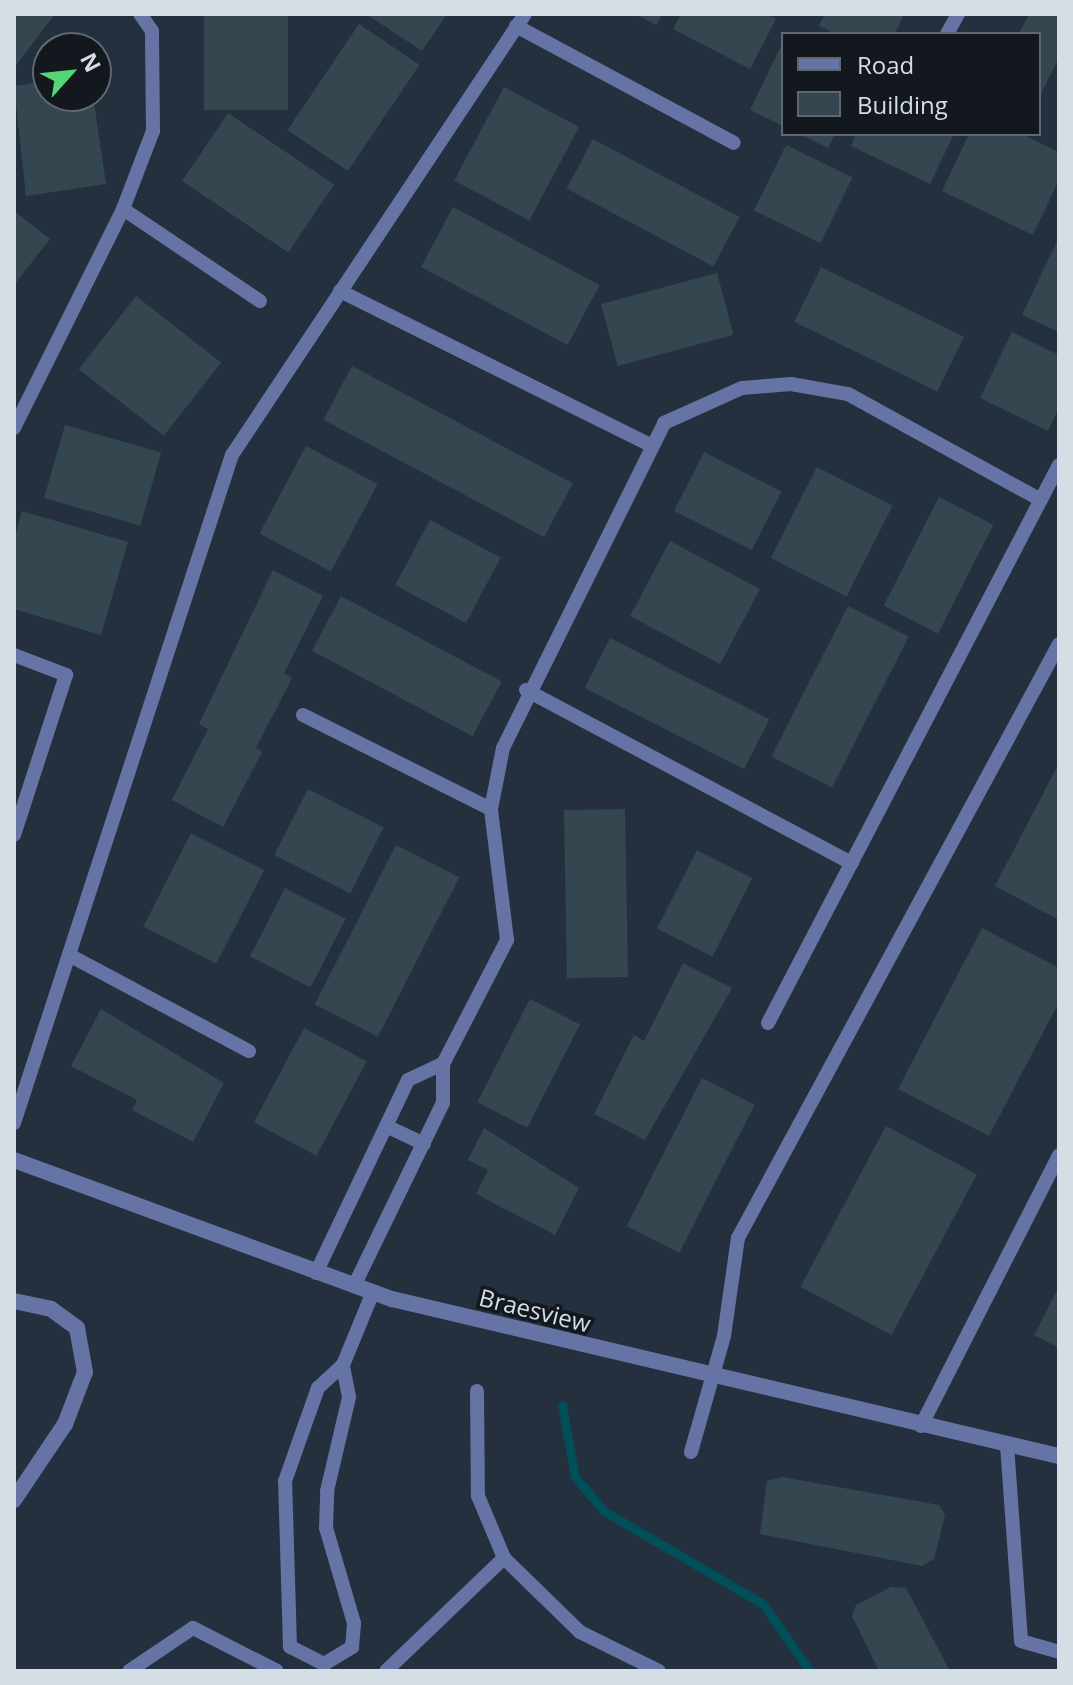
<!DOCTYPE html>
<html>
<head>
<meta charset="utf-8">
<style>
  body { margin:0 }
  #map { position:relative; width:1073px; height:1685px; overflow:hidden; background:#24303d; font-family:"Open Sans",sans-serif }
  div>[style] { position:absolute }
  .stream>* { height:9px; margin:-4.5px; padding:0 4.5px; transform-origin:4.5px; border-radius:4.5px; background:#004f59 }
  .building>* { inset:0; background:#344750; transform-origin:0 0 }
  .service>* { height:14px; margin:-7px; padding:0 7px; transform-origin:7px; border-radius:7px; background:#6574a5 }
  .minor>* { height:16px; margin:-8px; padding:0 8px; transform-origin:8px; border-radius:8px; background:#6574a5 }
  .tertiary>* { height:16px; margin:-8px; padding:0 8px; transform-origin:8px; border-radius:8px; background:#6574a5 }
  span { translate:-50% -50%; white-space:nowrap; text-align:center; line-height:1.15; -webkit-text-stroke:7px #13181e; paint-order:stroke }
  .street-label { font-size:24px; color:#d5dde5 }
  .frame { position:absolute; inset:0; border:16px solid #d5dde5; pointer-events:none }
  .legend { position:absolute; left:781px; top:32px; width:260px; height:104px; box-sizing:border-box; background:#13181e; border:2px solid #61676e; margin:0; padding:10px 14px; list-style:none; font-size:24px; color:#d5dde5 }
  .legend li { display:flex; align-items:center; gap:16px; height:40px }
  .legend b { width:40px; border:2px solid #61676e }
  .north { position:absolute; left:32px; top:32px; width:80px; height:80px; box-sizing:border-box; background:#13181e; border:2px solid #61676e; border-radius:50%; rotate:63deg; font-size:22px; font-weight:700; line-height:32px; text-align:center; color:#d5dde5 }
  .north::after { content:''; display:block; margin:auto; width:28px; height:36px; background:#53d673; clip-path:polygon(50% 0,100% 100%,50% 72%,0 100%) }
</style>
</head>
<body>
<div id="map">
  <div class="stream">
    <div style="left:562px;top:1405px;width:73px;rotate:79.8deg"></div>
    <div style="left:575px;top:1477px;width:45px;rotate:49.5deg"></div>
    <div style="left:604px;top:1511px;width:184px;rotate:30.3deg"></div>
    <div style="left:763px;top:1604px;width:82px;rotate:55deg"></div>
  </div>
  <div class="building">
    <div style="clip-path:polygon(14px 14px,55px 14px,14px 68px)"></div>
    <div style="left:204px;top:14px;width:84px;height:96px"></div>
    <div style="clip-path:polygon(366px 14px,447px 14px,422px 51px)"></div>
    <div style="clip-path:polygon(635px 14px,662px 14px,657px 25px)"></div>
    <div style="clip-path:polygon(681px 14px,767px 14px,776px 19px,750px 69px,673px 29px)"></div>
    <div style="clip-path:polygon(825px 14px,904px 14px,895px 34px,836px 34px,819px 26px)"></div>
    <div style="clip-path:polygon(1029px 14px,1059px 14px,1059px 57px,1039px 98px,1039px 34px,1019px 34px)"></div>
    <div style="left:359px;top:24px;width:73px;height:128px;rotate:34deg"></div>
    <div style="clip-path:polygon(783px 42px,783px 126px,750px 110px)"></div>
    <div style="clip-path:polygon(48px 81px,48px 96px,93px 96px,106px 184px,26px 196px,14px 86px)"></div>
    <div style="left:504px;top:87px;width:85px;height:106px;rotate:28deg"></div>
    <div style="left:228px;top:113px;width:128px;height:82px;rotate:34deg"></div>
    <div style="clip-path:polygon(799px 134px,835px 134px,828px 148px)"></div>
    <div style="clip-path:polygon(856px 134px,954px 134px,930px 184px,851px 146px)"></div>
    <div style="clip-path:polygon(969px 134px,1022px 134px,1059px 152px,1059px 180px,1033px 235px,942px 191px)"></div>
    <div style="left:593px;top:139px;width:166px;height:56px;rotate:28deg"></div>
    <div style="left:786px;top:145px;width:74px;height:73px;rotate:26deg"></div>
    <div style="left:453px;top:207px;width:166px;height:68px;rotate:28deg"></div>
    <div style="clip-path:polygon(14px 211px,50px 239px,14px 285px)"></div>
    <div style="clip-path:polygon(1057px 241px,1059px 242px,1059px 332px,1022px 315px)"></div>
    <div style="left:821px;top:267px;width:159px;height:61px;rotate:26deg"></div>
    <div style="left:717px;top:273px;width:64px;height:120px;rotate:75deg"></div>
    <div style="left:136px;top:296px;width:108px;height:93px;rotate:38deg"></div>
    <div style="clip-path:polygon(1012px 332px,1059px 355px,1059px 407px,1048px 431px,980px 398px)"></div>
    <div style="left:352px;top:366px;width:250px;height:61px;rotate:28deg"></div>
    <div style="left:65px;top:425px;width:100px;height:76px;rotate:16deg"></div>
    <div style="left:306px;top:446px;width:81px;height:99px;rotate:28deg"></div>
    <div style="left:704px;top:452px;width:87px;height:66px;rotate:27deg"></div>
    <div style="left:817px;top:467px;width:85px;height:102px;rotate:27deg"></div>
    <div style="left:939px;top:497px;width:61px;height:122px;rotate:27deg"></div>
    <div style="clip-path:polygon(22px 511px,128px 542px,101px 635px,14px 609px,14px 541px)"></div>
    <div style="left:430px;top:520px;width:80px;height:74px;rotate:28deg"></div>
    <div style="left:670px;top:541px;width:102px;height:85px;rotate:28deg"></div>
    <div style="clip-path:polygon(273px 570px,323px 596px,284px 673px,292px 678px,256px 748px,262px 752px,223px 827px,172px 800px,208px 729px,199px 724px)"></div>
    <div style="left:341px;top:596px;width:182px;height:62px;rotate:28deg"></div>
    <div style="left:848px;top:606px;width:68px;height:169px;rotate:27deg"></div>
    <div style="left:610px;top:638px;width:179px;height:56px;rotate:27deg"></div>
    <div style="clip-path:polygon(1059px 763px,1059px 920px,995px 886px)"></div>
    <div style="left:308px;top:789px;width:85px;height:74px;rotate:27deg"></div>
    <div style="left:625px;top:809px;width:168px;height:61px;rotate:89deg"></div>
    <div style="left:191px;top:833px;width:82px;height:105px;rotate:27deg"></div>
    <div style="left:396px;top:845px;width:71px;height:179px;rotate:27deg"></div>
    <div style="left:697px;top:850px;width:62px;height:88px;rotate:27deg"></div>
    <div style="left:285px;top:888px;width:68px;height:77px;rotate:27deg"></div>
    <div style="clip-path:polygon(982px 928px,1059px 968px,1059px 1002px,989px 1136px,898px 1089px)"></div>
    <div style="clip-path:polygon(683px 963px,732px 988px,645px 1140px,594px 1114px,634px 1035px,644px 1041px)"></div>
    <div style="left:530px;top:999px;width:56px;height:116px;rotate:27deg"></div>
    <div style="clip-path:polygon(101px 1009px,224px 1083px,193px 1142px,132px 1110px,137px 1100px,71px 1066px)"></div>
    <div style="left:304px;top:1028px;width:71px;height:107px;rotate:28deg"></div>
    <div style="left:702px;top:1078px;width:59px;height:166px;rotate:27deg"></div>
    <div style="left:886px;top:1126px;width:103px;height:182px;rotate:28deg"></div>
    <div style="clip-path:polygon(484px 1128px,579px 1188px,555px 1235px,476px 1194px,488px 1170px,468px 1160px)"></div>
    <div style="clip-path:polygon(1059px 1287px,1059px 1348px,1034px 1335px)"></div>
    <div style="clip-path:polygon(782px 1477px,939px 1505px,945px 1515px,934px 1559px,922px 1566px,760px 1534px,767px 1481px)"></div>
    <div style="clip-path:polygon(891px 1587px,906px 1588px,950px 1671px,879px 1671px,852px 1616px,856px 1605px)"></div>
  </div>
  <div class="service">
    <div style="left:516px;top:26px;width:247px;rotate:28.2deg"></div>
    <div style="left:947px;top:34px;width:23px;rotate:-61deg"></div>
    <div style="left:123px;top:209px;width:165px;rotate:33.9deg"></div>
    <div style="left:340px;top:291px;width:346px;rotate:26.4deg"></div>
    <div style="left:14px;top:428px;width:245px;rotate:-63.5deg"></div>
    <div style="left:123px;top:209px;width:84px;rotate:-69deg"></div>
    <div style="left:153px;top:131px;width:100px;rotate:-90.6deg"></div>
    <div style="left:152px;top:31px;width:21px;rotate:-125deg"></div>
    <div style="left:14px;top:655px;width:56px;rotate:21deg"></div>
    <div style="left:66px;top:675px;width:168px;rotate:108deg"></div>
    <div style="left:526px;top:690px;width:369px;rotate:28deg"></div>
    <div style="left:303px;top:715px;width:210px;rotate:26.6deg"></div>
    <div style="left:69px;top:955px;width:204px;rotate:28.1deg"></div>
    <div style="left:768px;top:1023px;width:629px;rotate:-62.46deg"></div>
    <div style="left:14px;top:1123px;width:703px;rotate:-71.93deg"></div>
    <div style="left:232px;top:455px;width:529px;rotate:-56.4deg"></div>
    <div style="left:386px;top:1126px;width:42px;rotate:25.3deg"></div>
    <div style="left:316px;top:1273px;width:214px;rotate:-64.5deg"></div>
    <div style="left:408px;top:1080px;width:38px;rotate:-25deg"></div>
    <div style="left:354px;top:1286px;width:203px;rotate:-64.1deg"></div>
    <div style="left:443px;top:1103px;width:39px;rotate:-90deg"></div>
    <div style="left:443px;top:1064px;width:140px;rotate:-62.7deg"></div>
    <div style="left:507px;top:940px;width:132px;rotate:-97deg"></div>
    <div style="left:491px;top:809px;width:62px;rotate:-78.9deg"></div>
    <div style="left:503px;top:748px;width:363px;rotate:-63.6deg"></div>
    <div style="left:664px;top:423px;width:85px;rotate:-24.2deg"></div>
    <div style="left:742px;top:388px;width:49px;rotate:-4.7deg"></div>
    <div style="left:791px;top:384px;width:58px;rotate:10deg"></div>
    <div style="left:848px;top:394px;width:220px;rotate:28.8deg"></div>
    <div style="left:477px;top:1391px;width:105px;rotate:89.5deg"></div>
    <div style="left:478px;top:1496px;width:67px;rotate:67.2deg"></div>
    <div style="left:921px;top:1426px;width:304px;rotate:-63deg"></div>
    <div style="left:1007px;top:1445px;width:196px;rotate:85.9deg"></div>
    <div style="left:1021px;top:1641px;width:40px;rotate:16deg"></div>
    <div style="left:691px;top:1452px;width:121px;rotate:-74.1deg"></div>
    <div style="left:724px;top:1336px;width:99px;rotate:-81.9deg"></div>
    <div style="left:738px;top:1238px;width:675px;rotate:-61.61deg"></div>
    <div style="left:324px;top:1664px;width:38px;rotate:-153deg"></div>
    <div style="left:290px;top:1647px;width:166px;rotate:-91.7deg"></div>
    <div style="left:285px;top:1481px;width:99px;rotate:-70.5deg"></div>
    <div style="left:318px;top:1388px;width:34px;rotate:-43deg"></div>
    <div style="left:343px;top:1365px;width:79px;rotate:-67.7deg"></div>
    <div style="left:324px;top:1664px;width:33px;rotate:-31deg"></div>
    <div style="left:352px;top:1647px;width:24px;rotate:-85deg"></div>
    <div style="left:354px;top:1623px;width:99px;rotate:-106.4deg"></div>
    <div style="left:326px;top:1528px;width:37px;rotate:-88deg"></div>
    <div style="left:327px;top:1491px;width:97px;rotate:-76.8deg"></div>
    <div style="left:349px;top:1397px;width:33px;rotate:-101deg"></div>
    <div style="left:129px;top:1671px;width:77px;rotate:-33.9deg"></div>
    <div style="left:193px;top:1628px;width:94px;rotate:27.1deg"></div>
    <div style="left:386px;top:1671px;width:163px;rotate:-43.8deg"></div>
    <div style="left:504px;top:1558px;width:106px;rotate:44.2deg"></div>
    <div style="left:580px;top:1632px;width:88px;rotate:26.3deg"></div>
  </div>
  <div class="minor">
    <div style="left:14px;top:1301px;width:38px;rotate:12deg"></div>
    <div style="left:51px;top:1309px;width:32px;rotate:36deg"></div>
    <div style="left:77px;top:1328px;width:45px;rotate:79.7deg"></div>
    <div style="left:85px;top:1372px;width:56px;rotate:111deg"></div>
    <div style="left:65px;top:1424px;width:92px;rotate:123.9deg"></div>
  </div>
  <div class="tertiary">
    <div style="left:14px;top:1160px;width:403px;rotate:20.2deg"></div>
    <div style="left:392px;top:1299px;width:685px;rotate:13.25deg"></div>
  </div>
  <div class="street-label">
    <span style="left:535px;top:1310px;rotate:14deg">Braesview</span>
  </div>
  <div class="frame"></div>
  <ul class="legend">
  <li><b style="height:10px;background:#6574a5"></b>Road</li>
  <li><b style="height:22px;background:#344750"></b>Building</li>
  </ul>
  <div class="north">N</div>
</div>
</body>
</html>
